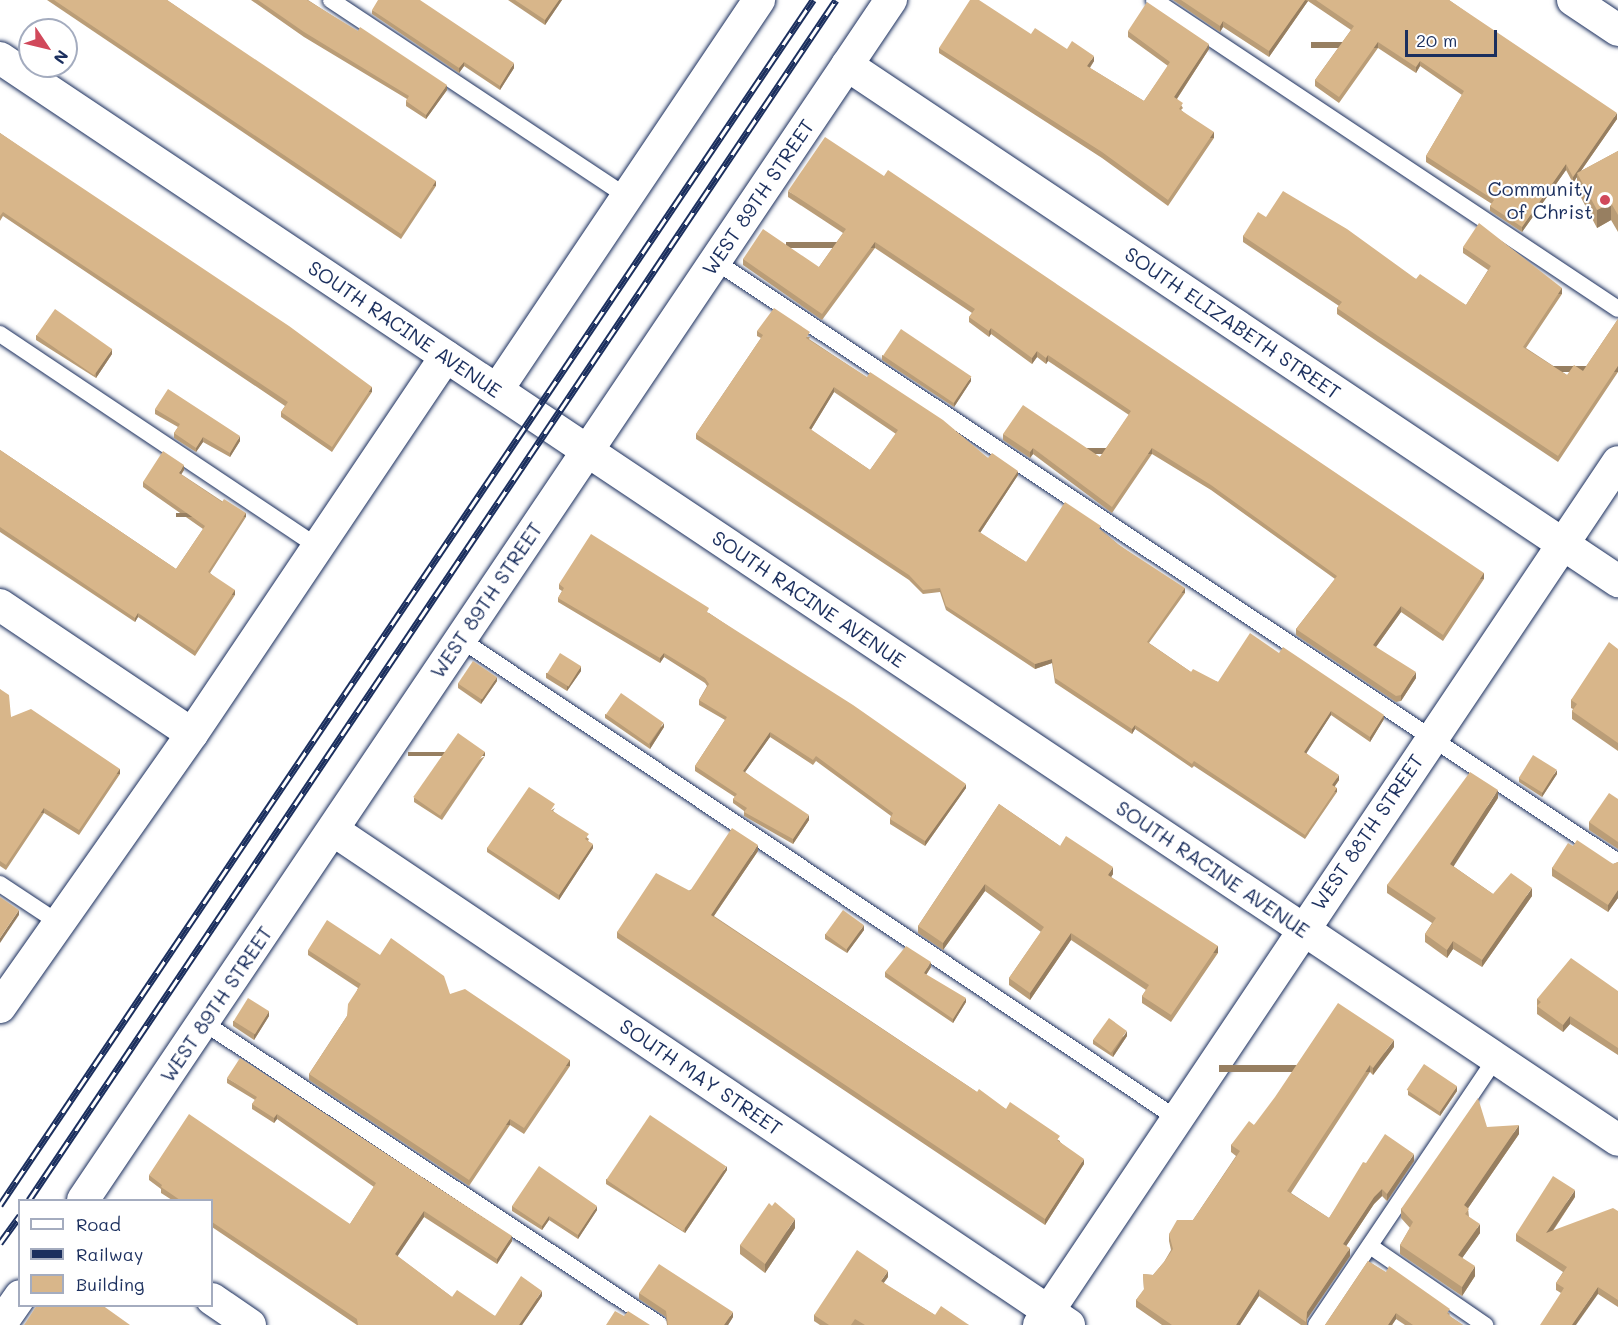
<!DOCTYPE html>
<html>
<head>
<meta charset="utf-8">
<style>
  body { margin:0 }
  #map { position:relative; width:1618px; height:1325px; overflow:hidden; background:#fff; font-family:Mali,sans-serif }
  div>[style] { position:absolute }
  .roads { filter:drop-shadow(0 0 2px #1b2f5e) drop-shadow(0 0 2px #1b2f5e) }
  .lane>* { height:16px; margin:-8px; padding:0 8px; transform-origin:8px; border-radius:8px; background:#fff }
  .street>* { height:32px; margin:-16px; padding:0 16px; transform-origin:16px; border-radius:16px; background:#fff }
  .rail>* { height:7px; margin-top:-3.5px; transform-origin:0; background:repeating-linear-gradient(90deg,#fff 0 14px,#1b2f5e 0 28px); box-sizing:border-box; border-block:2px solid #1b2f5e }
  .wall>* { inset:0; background:#ba9d77 }
  .shaded-wall>* { inset:0; background:#977f61; transform-origin:0 0 }
  .building>* { inset:0; background:#d8b68a; transform-origin:0 0 }
  .dots>* { width:16px; height:16px; translate:-50% -50%; box-sizing:border-box; border:3px solid #fff; border-radius:50% }
  span { translate:-50% -50%; white-space:nowrap; text-align:center; line-height:1.15; -webkit-text-stroke:4.5px #fff; paint-order:stroke }
  .poi-label { font-size:20px; color:#1b2f5e }
  .right { translate:-100% -50%; text-align:right }
  .street-label { font-size:20px; color:#1b2f5e }
  .legend { position:absolute; left:18px; top:1199px; width:195px; height:108px; box-sizing:border-box; background:#fff; border:2px solid #a4acbf; margin:0; padding:8px 10px; list-style:none; font-size:18px; color:#1b2f5e }
  .legend li { display:flex; align-items:center; gap:12px; height:30px }
  .legend b { width:30px; border:2px solid #a4acbf }
  .north { position:absolute; left:18px; top:18px; width:60px; height:60px; box-sizing:border-box; background:#fff; border:2px solid #a4acbf; border-radius:50%; rotate:125deg; font-size:16px; font-weight:700; line-height:24px; text-align:center; color:#1b2f5e }
  .north::after { content:''; display:block; margin:auto; width:21px; height:27px; background:#d1495b; clip-path:polygon(50% 0,100% 100%,50% 72%,0 100%) }
  .scale { position:absolute; left:1405px; top:30px; width:92px; height:27px; box-sizing:border-box; border:3px solid #1b2f5e; border-top:0; padding-left:8px; font-size:18px; line-height:21px; white-space:nowrap; color:#1b2f5e; -webkit-text-stroke:4px #fff; paint-order:stroke }
</style>
</head>
<body>
<div id="map">
  <div class="roads">
    <div class="lane">
      <div style="left:331px;top:0;width:356px;rotate:33.6deg"></div>
      <div style="left:1154px;top:0;width:557px;rotate:33.66deg"></div>
      <div style="left:715px;top:261px;width:1085px;rotate:33.65deg"></div>
      <div style="left:0;top:334px;width:383px;rotate:33.8deg"></div>
      <div style="left:460px;top:639px;width:861px;rotate:33.78deg"></div>
      <div style="left:0;top:884px;width:71px;rotate:33.5deg"></div>
      <div style="left:203px;top:1022px;width:548px;rotate:33.55deg"></div>
      <div style="left:1370px;top:1246px;width:140px;rotate:34.5deg"></div>
      <div style="left:1316px;top:1325px;width:322px;rotate:-56deg"></div>
    </div>
    <div class="street">
      <div style="left:1573px;top:0;width:54px;rotate:33.7deg"></div>
      <div style="left:0;top:58px;width:1946px;rotate:33.77deg"></div>
      <div style="left:847px;top:65px;width:928px;rotate:33.79deg"></div>
      <div style="left:497px;top:390px;width:470px;rotate:-56.1deg"></div>
      <div style="left:0;top:605px;width:231px;rotate:33.9deg"></div>
      <div style="left:333px;top:830px;width:887px;rotate:33.92deg"></div>
      <div style="left:0;top:1007px;width:334px;rotate:-54.9deg"></div>
      <div style="left:192px;top:734px;width:455px;rotate:-56.1deg"></div>
      <div style="left:83px;top:1200px;width:1447px;rotate:-56.05deg"></div>
      <div style="left:212px;top:1299px;width:46px;rotate:34.4deg"></div>
      <div style="left:0;top:1325px;width:35px;rotate:-55deg"></div>
      <div style="left:1039px;top:1325px;width:1039px;rotate:-56.14deg"></div>
    </div>
  </div>
  <div class="rail">
    <div style="left:29px;top:1200px;width:1446px;rotate:-56.08deg"></div>
    <div style="left:0;top:1205px;width:1454px;rotate:-55.99deg"></div>
    <div style="left:0;top:1243px;width:34px;rotate:-54deg"></div>
  </div>
  <div class="wall">
    <div style="clip-path:polygon(47px 0,167px 0,436px 186px,401px 239px)"></div>
    <div style="clip-path:polygon(251px 0,308px 0,447px 90px,426px 119px,406px 106px,406px 101px,407px 99px,304px 37px)"></div>
    <div style="clip-path:polygon(508px 0,562px 0,545px 25px)"></div>
    <div style="clip-path:polygon(1173px 0,1449px 0,1617px 119px,1581px 171px,1618px 151px,1618px 232px,1611px 220px,1597px 228px,1577px 190px,1577px 177px,1573px 183px,1566px 170px,1522px 232px,1490px 211px,1490px 206px,1492px 204px,1426px 162px,1426px 156px,1462px 95px,1420px 66px,1416px 73px,1378px 48px,1339px 103px,1315px 86px,1315px 80px,1351px 30px,1308px 1px,1269px 57px,1223px 27px,1220px 32px)"></div>
    <div style="clip-path:polygon(372px 10px,514px 68px,500px 90px,464px 66px,459px 73px,372px 14px)"></div>
    <div style="clip-path:polygon(1128px 31px,1209px 49px,1177px 99px,1183px 108px,1181px 110px,1214px 138px,1168px 206px,1102px 158px,939px 53px,939px 48px,1031px 34px,1094px 61px,1090px 68px,1144px 101px,1168px 66px,1128px 37px)"></div>
    <div style="clip-path:polygon(0 133px,372px 392px,332px 452px,281px 417px,281px 412px,285px 406px,3px 216px,0 221px)"></div>
    <div style="clip-path:polygon(788px 191px,1484px 579px,1443px 641px,1401px 612px,1376px 647px,1416px 678px,1401px 701px,1396px 702px,1296px 635px,1296px 629px,1335px 579px,1211px 490px,1152px 454px,1112px 513px,1033px 454px,1030px 458px,1003px 440px,1003px 434px,1100px 457px,1129px 415px,1048px 361px,1046px 364px,1037px 357px,1032px 364px,991px 334px,989px 337px,969px 322px,969px 317px,972px 313px,875px 248px,822px 320px,743px 265px,743px 259px,819px 267px,843px 233px,788px 197px)"></div>
    <div style="clip-path:polygon(1266px 217px,1416px 279px,1466px 305px,1488px 270px,1463px 253px,1463px 247px,1562px 294px,1526px 348px,1567px 375px,1583px 371px,1618px 319px,1618px 372px,1558px 462px,1378px 342px,1337px 314px,1337px 308px,1339px 306px,1243px 242px,1243px 236px)"></div>
    <div style="clip-path:polygon(evenodd,757px 331px,810px 337px,809px 339px,988px 458px,1018px 475px,980px 533px,1026px 562px,1101px 530px,1119px 545px,1185px 593px,1149px 643px,1191px 672px,1218px 682px,1279px 653px,1384px 719px,1370px 742px,1331px 715px,1306px 753px,1339px 780px,1335px 786px,1337px 792px,1305px 839px,1194px 766px,1192px 768px,1135px 729px,1132px 734px,1055px 683px,1052px 663px,1035px 669px,946px 610px,940px 592px,923px 594px,909px 580px,696px 439px,696px 434px,761px 338px,757px 336px,757px 331px,834px 392px,896px 434px,870px 470px,811px 430px,834px 392px)"></div>
    <div style="clip-path:polygon(36px 335px,112px 354px,96px 378px,36px 340px)"></div>
    <div style="clip-path:polygon(882px 355px,971px 381px,954px 407px,882px 360px)"></div>
    <div style="clip-path:polygon(155px 409px,240px 441px,230px 457px,203px 442px,196px 452px,174px 438px,174px 433px,178px 427px,155px 414px)"></div>
    <div style="clip-path:polygon(0 450px,176px 569px,203px 529px,143px 487px,143px 482px,184px 470px,181px 474px,246px 517px,210px 573px,235px 595px,195px 656px,138px 617px,135px 622px,0 532px)"></div>
    <div style="clip-path:polygon(559px 584px,709px 613px,966px 788px,925px 846px,890px 824px,890px 819px,891px 816px,816px 761px,813px 765px,770px 737px,745px 772px,809px 820px,793px 844px,744px 816px,744px 811px,733px 803px,733px 799px,735px 797px,695px 771px,695px 766px,725px 720px,699px 705px,699px 700px,707px 686px,705px 683px,664px 657px,660px 663px,558px 602px,558px 598px,562px 591px,559px 589px)"></div>
    <div style="clip-path:polygon(1618px 649px,1618px 751px,1572px 719px,1572px 711px,1573px 709px,1571px 708px,1571px 700px)"></div>
    <div style="clip-path:polygon(581px 671px,567px 691px,546px 678px,546px 673px)"></div>
    <div style="clip-path:polygon(497px 681px,481px 704px,458px 688px,458px 683px)"></div>
    <div style="clip-path:polygon(0 689px,11px 717px,120px 774px,79px 835px,44px 813px,6px 870px,0 866px)"></div>
    <div style="clip-path:polygon(605px 714px,664px 727px,650px 749px,605px 718px)"></div>
    <div style="clip-path:polygon(485px 756px,442px 820px,414px 802px,414px 798px)"></div>
    <div style="clip-path:polygon(1557px 774px,1542px 797px,1519px 782px,1519px 778px)"></div>
    <div style="clip-path:polygon(1498px 798px,1453px 866px,1493px 894px,1532px 896px,1482px 967px,1453px 949px,1447px 958px,1425px 942px,1425px 934px,1432px 923px,1387px 893px,1387px 885px)"></div>
    <div style="clip-path:polygon(1618px 799px,1618px 849px,1589px 830px,1589px 822px)"></div>
    <div style="clip-path:polygon(999px 804px,1060px 846px,1113px 874px,1111px 877px,1218px 953px,1171px 1022px,1142px 1003px,1142px 996px,1146px 990px,1071px 940px,1030px 1000px,1009px 985px,1009px 978px,1041px 932px,985px 891px,943px 950px,918px 933px,918px 926px)"></div>
    <div style="clip-path:polygon(555px 808px,553px 811px,589px 839px,588px 841px,593px 848px,559px 900px,487px 852px,487px 848px)"></div>
    <div style="clip-path:polygon(1573px 846px,1613px 864px,1618px 862px,1618px 898px,1608px 912px,1552px 876px,1552px 868px)"></div>
    <div style="clip-path:polygon(758px 851px,714px 916px,977px 1092px,1060px 1141px,1060px 1142px,1084px 1164px,1045px 1225px,617px 938px,617px 932px)"></div>
    <div style="clip-path:polygon(864px 930px,847px 953px,825px 939px,825px 934px)"></div>
    <div style="clip-path:polygon(308px 950px,380px 955px,450px 994px,570px 1066px,524px 1134px,510px 1125px,469px 1186px,309px 1080px,309px 1074px,347px 1016px,358px 988px,308px 955px)"></div>
    <div style="clip-path:polygon(931px 967px,926px 975px,966px 1002px,953px 1023px,885px 977px,885px 972px)"></div>
    <div style="clip-path:polygon(1618px 991px,1618px 1055px,1570px 1024px,1563px 1032px,1537px 1014px,1537px 999px)"></div>
    <div style="clip-path:polygon(269px 1016px,254px 1040px,233px 1026px,233px 1021px)"></div>
    <div style="clip-path:polygon(1127px 1036px,1113px 1057px,1093px 1044px,1093px 1040px)"></div>
    <div style="clip-path:polygon(1394px 1047px,1373px 1075px,1370px 1072px,1291px 1193px,1329px 1218px,1366px 1163px,1414px 1161px,1387px 1201px,1382px 1196px,1374px 1204px,1346px 1246px,1350px 1256px,1307px 1319px,1307px 1325px,1301px 1325px,1259px 1296px,1240px 1325px,1162px 1325px,1136px 1307px,1136px 1300px,1144px 1290px,1143px 1274px,1153px 1275px,1164px 1262px,1171px 1250px,1169px 1241px,1169px 1234px,1193px 1220px,1236px 1156px,1231px 1152px,1231px 1145px,1254px 1125px)"></div>
    <div style="clip-path:polygon(227px 1078px,512px 1241px,497px 1264px,424px 1217px,397px 1256px,452px 1297px,495px 1316px,542px 1296px,522px 1325px,357px 1325px,212px 1227px,212px 1200px,172px 1200px,161px 1193px,161px 1189px,149px 1180px,149px 1175px,350px 1224px,374px 1187px,277px 1119px,274px 1123px,252px 1109px,252px 1104px,255px 1100px,227px 1083px)"></div>
    <div style="clip-path:polygon(1408px 1090px,1457px 1091px,1440px 1116px,1408px 1095px)"></div>
    <div style="clip-path:polygon(1487px 1127px,1519px 1134px,1468px 1208px,1469px 1217px,1480px 1233px,1462px 1258px,1475px 1276px,1462px 1296px,1400px 1254px,1400px 1245px,1410px 1228px,1401px 1218px,1401px 1209px)"></div>
    <div style="clip-path:polygon(727px 1170px,685px 1233px,606px 1184px,606px 1179px)"></div>
    <div style="clip-path:polygon(1575px 1197px,1553px 1231px,1618px 1211px,1618px 1307px,1598px 1294px,1561px 1293px,1556px 1290px,1556px 1283px,1563px 1272px,1516px 1241px,1516px 1234px)"></div>
    <div style="clip-path:polygon(512px 1206px,597px 1210px,578px 1239px,549px 1220px,542px 1230px,512px 1211px)"></div>
    <div style="clip-path:polygon(795px 1228px,765px 1273px,740px 1254px,740px 1245px)"></div>
    <div style="clip-path:polygon(1368px 1261px,1450px 1314px,1449px 1315px,1451px 1317px,1463px 1325px,1405px 1325px,1396px 1319px,1392px 1325px,1325px 1325px)"></div>
    <div style="clip-path:polygon(888px 1277px,883px 1283px,935px 1315px,969px 1325px,820px 1325px,814px 1321px,814px 1315px)"></div>
    <div style="clip-path:polygon(639px 1293px,733px 1317px,728px 1325px,667px 1325px,666px 1317px,639px 1299px)"></div>
  </div>
  <div class="shaded-wall">
    <div style="clip-path:polygon(559px 0,562px 0,545px 25px,545px 20px)"></div>
    <div style="clip-path:polygon(1305px 0,1308px 1px,1269px 57px,1269px 51px)"></div>
    <div style="clip-path:polygon(1223px 21px,1223px 27px,1220px 32px,1220px 26px)"></div>
    <div style="left:1378px;top:42px;width:6px;height:67px;rotate:90deg"></div>
    <div style="clip-path:polygon(1209px 44px,1209px 49px,1174px 103px,1174px 97px)"></div>
    <div style="clip-path:polygon(1094px 56px,1094px 61px,1087px 71px,1087px 66px)"></div>
    <div style="clip-path:polygon(1420px 61px,1420px 66px,1416px 73px,1416px 67px)"></div>
    <div style="clip-path:polygon(464px 62px,464px 66px,459px 73px,459px 68px)"></div>
    <div style="clip-path:polygon(514px 63px,514px 68px,500px 90px,500px 86px)"></div>
    <div style="clip-path:polygon(447px 85px,447px 90px,426px 119px,426px 115px)"></div>
    <div style="clip-path:polygon(1617px 113px,1617px 119px,1578px 175px,1577px 173px,1577px 177px,1573px 183px,1573px 177px)"></div>
    <div style="left:1214px;top:132px;width:6px;height:82px;rotate:90deg"></div>
    <div style="clip-path:polygon(1566px 164px,1566px 170px,1522px 232px,1522px 227px)"></div>
    <div style="left:436px;top:181px;width:5px;height:64px;rotate:90deg"></div>
    <div style="clip-path:polygon(1611px 203px,1611px 220px,1597px 228px,1597px 210px)"></div>
    <div style="left:875px;top:242px;width:6px;height:89px;rotate:90deg"></div>
    <div style="left:1562px;top:288px;width:6px;height:71px;rotate:90deg"></div>
    <div style="clip-path:polygon(991px 328px,991px 334px,989px 337px,989px 331px)"></div>
    <div style="clip-path:polygon(112px 349px,112px 354px,96px 378px,96px 373px)"></div>
    <div style="clip-path:polygon(1037px 351px,1037px 357px,1032px 364px,1032px 358px)"></div>
    <div style="clip-path:polygon(1048px 355px,1048px 361px,1046px 364px,1046px 358px)"></div>
    <div style="left:1618px;top:366px;width:6px;height:108px;rotate:90deg"></div>
    <div style="clip-path:polygon(971px 377px,971px 381px,954px 407px,954px 403px)"></div>
    <div style="left:372px;top:387px;width:5px;height:72px;rotate:90deg"></div>
    <div style="clip-path:polygon(834px 387px,834px 392px,809px 433px,809px 428px)"></div>
    <div style="clip-path:polygon(240px 436px,240px 441px,230px 457px,230px 453px)"></div>
    <div style="clip-path:polygon(203px 437px,203px 442px,196px 452px,196px 448px)"></div>
    <div style="clip-path:polygon(1033px 448px,1033px 454px,1030px 458px,1030px 452px)"></div>
    <div style="left:1152px;top:448px;width:6px;height:71px;rotate:90deg"></div>
    <div style="clip-path:polygon(184px 465px,184px 470px,179px 478px,179px 473px)"></div>
    <div style="clip-path:polygon(1018px 471px,1018px 475px,978px 536px,978px 531px)"></div>
    <div style="left:246px;top:513px;width:4px;height:70px;rotate:90deg"></div>
    <div style="left:1484px;top:573px;width:6px;height:74px;rotate:90deg"></div>
    <div style="left:1185px;top:588px;width:5px;height:66px;rotate:90deg"></div>
    <div style="left:235px;top:590px;width:5px;height:73px;rotate:90deg"></div>
    <div style="clip-path:polygon(1401px 606px,1401px 612px,1373px 651px,1373px 645px)"></div>
    <div style="clip-path:polygon(138px 613px,138px 617px,135px 622px,135px 618px)"></div>
    <div style="clip-path:polygon(664px 653px,664px 657px,660px 663px,660px 658px)"></div>
    <div style="clip-path:polygon(1052px 659px,1052px 663px,1035px 669px,1035px 664px)"></div>
    <div style="clip-path:polygon(581px 666px,581px 671px,567px 691px,567px 687px)"></div>
    <div style="clip-path:polygon(1416px 672px,1416px 678px,1401px 701px,1401px 695px)"></div>
    <div style="clip-path:polygon(497px 677px,497px 681px,481px 704px,481px 699px)"></div>
    <div style="clip-path:polygon(1331px 711px,1331px 715px,1304px 757px,1304px 752px)"></div>
    <div style="clip-path:polygon(1384px 715px,1384px 719px,1370px 742px,1370px 737px)"></div>
    <div style="clip-path:polygon(664px 723px,664px 727px,650px 749px,650px 744px)"></div>
    <div style="clip-path:polygon(1135px 725px,1135px 729px,1132px 734px,1132px 729px)"></div>
    <div style="clip-path:polygon(770px 732px,770px 737px,743px 775px,743px 771px)"></div>
    <div style="left:485px;top:752px;width:4px;height:77px;rotate:90deg"></div>
    <div style="left:120px;top:769px;width:5px;height:73px;rotate:90deg"></div>
    <div style="clip-path:polygon(1557px 770px,1557px 774px,1542px 797px,1542px 792px)"></div>
    <div style="clip-path:polygon(1339px 775px,1339px 780px,1332px 790px,1332px 785px)"></div>
    <div style="clip-path:polygon(966px 784px,966px 788px,925px 846px,925px 841px)"></div>
    <div style="left:1337px;top:788px;width:4px;height:57px;rotate:90deg"></div>
    <div style="clip-path:polygon(1498px 790px,1498px 798px,1450px 872px,1450px 864px)"></div>
    <div style="left:44px;top:808px;width:5px;height:69px;rotate:90deg"></div>
    <div style="clip-path:polygon(809px 815px,809px 820px,793px 844px,793px 839px)"></div>
    <div style="clip-path:polygon(593px 844px,593px 848px,559px 900px,559px 895px)"></div>
    <div style="clip-path:polygon(758px 845px,758px 851px,711px 920px,711px 915px)"></div>
    <div style="clip-path:polygon(1113px 867px,1113px 874px,1108px 882px,1108px 875px)"></div>
    <div style="clip-path:polygon(985px 884px,985px 891px,943px 950px,943px 943px)"></div>
    <div style="clip-path:polygon(1532px 888px,1532px 896px,1482px 967px,1482px 960px)"></div>
    <div style="clip-path:polygon(1618px 890px,1618px 898px,1608px 912px,1608px 905px)"></div>
    <div style="clip-path:polygon(19px 910px,19px 915px,0 943px,0 938px)"></div>
    <div style="clip-path:polygon(864px 925px,864px 930px,847px 953px,847px 949px)"></div>
    <div style="clip-path:polygon(1071px 933px,1071px 940px,1030px 1000px,1030px 993px)"></div>
    <div style="clip-path:polygon(1453px 941px,1453px 949px,1447px 958px,1447px 950px)"></div>
    <div style="left:1218px;top:946px;width:7px;height:83px;rotate:90deg"></div>
    <div style="clip-path:polygon(931px 962px,931px 967px,924px 978px,924px 973px)"></div>
    <div style="clip-path:polygon(966px 998px,966px 1002px,953px 1023px,953px 1019px)"></div>
    <div style="clip-path:polygon(269px 1011px,269px 1016px,254px 1040px,254px 1035px)"></div>
    <div style="clip-path:polygon(1570px 1016px,1570px 1024px,1563px 1032px,1563px 1025px)"></div>
    <div style="clip-path:polygon(1127px 1031px,1127px 1036px,1113px 1057px,1113px 1053px)"></div>
    <div style="clip-path:polygon(1394px 1040px,1394px 1047px,1373px 1075px,1373px 1068px)"></div>
    <div style="left:570px;top:1060px;width:6px;height:82px;rotate:90deg"></div>
    <div style="left:1370px;top:1065px;width:7px;height:151px;rotate:90deg"></div>
    <div style="clip-path:polygon(1457px 1086px,1457px 1091px,1440px 1116px,1440px 1111px)"></div>
    <div style="clip-path:polygon(277px 1114px,277px 1119px,274px 1123px,274px 1118px)"></div>
    <div style="left:510px;top:1119px;width:6px;height:73px;rotate:90deg"></div>
    <div style="clip-path:polygon(1519px 1125px,1519px 1134px,1464px 1214px,1464px 1205px)"></div>
    <div style="clip-path:polygon(1414px 1154px,1414px 1161px,1387px 1201px,1387px 1194px)"></div>
    <div style="clip-path:polygon(1084px 1159px,1084px 1164px,1045px 1225px,1045px 1219px)"></div>
    <div style="clip-path:polygon(727px 1166px,727px 1170px,685px 1233px,685px 1228px)"></div>
    <div style="clip-path:polygon(1382px 1189px,1382px 1196px,1374px 1204px,1343px 1251px,1343px 1244px,1374px 1197px)"></div>
    <div style="clip-path:polygon(1575px 1190px,1575px 1197px,1546px 1240px,1546px 1233px)"></div>
    <div style="clip-path:polygon(597px 1206px,597px 1210px,578px 1239px,578px 1235px)"></div>
    <div style="clip-path:polygon(424px 1211px,424px 1217px,395px 1260px,395px 1254px)"></div>
    <div style="clip-path:polygon(549px 1216px,549px 1220px,542px 1230px,542px 1226px)"></div>
    <div style="clip-path:polygon(795px 1219px,795px 1228px,765px 1273px,765px 1264px)"></div>
    <div style="clip-path:polygon(1480px 1224px,1480px 1233px,1458px 1264px,1458px 1255px)"></div>
    <div style="clip-path:polygon(512px 1236px,512px 1241px,497px 1264px,497px 1259px)"></div>
    <div style="clip-path:polygon(1350px 1248px,1350px 1256px,1307px 1319px,1306px 1325px,1307px 1312px)"></div>
    <div style="clip-path:polygon(1475px 1266px,1475px 1276px,1462px 1296px,1462px 1287px)"></div>
    <div style="clip-path:polygon(888px 1271px,888px 1277px,881px 1287px,881px 1281px)"></div>
    <div style="clip-path:polygon(1598px 1287px,1598px 1294px,1576px 1325px,1571px 1325px)"></div>
    <div style="clip-path:polygon(1259px 1289px,1259px 1296px,1240px 1325px,1236px 1325px)"></div>
    <div style="clip-path:polygon(542px 1291px,542px 1296px,522px 1325px,519px 1325px)"></div>
    <div style="clip-path:polygon(733px 1312px,733px 1317px,728px 1325px,724px 1325px)"></div>
    <div style="clip-path:polygon(1396px 1313px,1396px 1319px,1392px 1325px,1388px 1325px)"></div>
  </div>
  <div class="building">
    <div style="clip-path:polygon(54px 0,167px 0,436px 181px,401px 234px)"></div>
    <div style="clip-path:polygon(258px 0,307px 0,358px 31px,360px 27px,447px 85px,426px 115px,406px 101px,409px 96px,304px 32px)"></div>
    <div style="clip-path:polygon(378px 0,420px 0,514px 63px,500px 86px,464px 62px,459px 68px,372px 10px)"></div>
    <div style="clip-path:polygon(515px 0,559px 0,545px 20px)"></div>
    <div style="clip-path:polygon(970px 0,979px 0,1031px 34px,1035px 28px,1067px 49px,1072px 41px,1094px 56px,1087px 66px,1144px 101px,1170px 62px,1128px 31px,1147px 2px,1209px 44px,1174px 97px,1183px 103px,1179px 109px,1214px 132px,1168px 200px,1102px 152px,939px 48px)"></div>
    <div style="clip-path:polygon(1181px 0,1305px 0,1269px 51px,1223px 21px,1220px 26px)"></div>
    <div style="clip-path:polygon(1316px 0,1449px 0,1617px 113px,1573px 177px,1566px 164px,1522px 227px,1490px 206px,1494px 200px,1426px 156px,1464px 91px,1420px 61px,1416px 67px,1378px 42px,1339px 97px,1315px 80px,1354px 26px)"></div>
    <div style="clip-path:polygon(0 133px,289px 326px,372px 387px,332px 447px,281px 412px,288px 402px,3px 212px,0 216px)"></div>
    <div style="clip-path:polygon(825px 137px,884px 176px,888px 170px,1484px 573px,1443px 635px,1401px 606px,1373px 645px,1416px 672px,1401px 695px,1396px 696px,1296px 629px,1337px 576px,1211px 485px,1152px 448px,1112px 507px,1033px 448px,1030px 452px,1003px 434px,1023px 405px,1100px 457px,1131px 411px,1048px 355px,1046px 358px,1037px 351px,1032px 358px,991px 328px,989px 331px,969px 317px,975px 309px,875px 242px,822px 314px,743px 259px,763px 229px,819px 267px,846px 229px,788px 191px)"></div>
    <div style="clip-path:polygon(1618px 151px,1618px 215px,1611px 203px,1597px 210px,1577px 173px)"></div>
    <div style="clip-path:polygon(1283px 191px,1347px 229px,1416px 279px,1420px 274px,1466px 305px,1491px 266px,1463px 247px,1479px 223px,1562px 288px,1523px 347px,1567px 375px,1574px 365px,1583px 371px,1618px 319px,1618px 366px,1558px 456px,1378px 336px,1337px 308px,1342px 302px,1243px 236px,1258px 212px,1266px 217px)"></div>
    <div style="clip-path:polygon(evenodd,774px 308px,810px 332px,806px 338px,867px 377px,870px 372px,943px 420px,988px 458px,992px 453px,1018px 471px,978px 531px,1026px 562px,1065px 502px,1101px 526px,1099px 529px,1119px 545px,1185px 588px,1147px 642px,1191px 672px,1193px 669px,1218px 682px,1250px 633px,1279px 653px,1283px 647px,1384px 715px,1370px 737px,1331px 711px,1304px 752px,1339px 775px,1332px 785px,1337px 788px,1305px 835px,1194px 761px,1192px 764px,1135px 725px,1132px 729px,1055px 678px,1052px 659px,1035px 664px,946px 606px,940px 588px,923px 590px,909px 575px,696px 434px,763px 335px,757px 331px,774px 308px,834px 387px,898px 430px,870px 470px,809px 428px,834px 387px)"></div>
    <div style="left:55px;top:309px;width:70px;height:32px;rotate:35deg"></div>
    <div style="left:901px;top:329px;width:85px;height:32px;rotate:34deg"></div>
    <div style="clip-path:polygon(168px 389px,240px 436px,230px 453px,203px 437px,196px 448px,174px 433px,180px 424px,155px 409px)"></div>
    <div style="clip-path:polygon(0 450px,176px 569px,205px 526px,143px 482px,163px 451px,184px 465px,179px 473px,222px 502px,224px 499px,246px 513px,208px 572px,235px 590px,195px 651px,138px 613px,135px 618px,0 527px)"></div>
    <div style="clip-path:polygon(591px 534px,709px 608px,707px 612px,853px 705px,966px 784px,925px 841px,890px 819px,893px 813px,816px 756px,813px 760px,770px 732px,743px 771px,809px 815px,793px 839px,744px 812px,747px 808px,733px 799px,737px 794px,695px 766px,727px 717px,699px 700px,709px 684px,705px 678px,664px 653px,660px 658px,558px 598px,564px 588px,559px 584px)"></div>
    <div style="clip-path:polygon(1609px 642px,1618px 649px,1618px 743px,1572px 711px,1577px 704px,1571px 700px)"></div>
    <div style="left:560px;top:653px;width:25px;height:24px;rotate:32deg"></div>
    <div style="left:473px;top:661px;width:29px;height:27px;rotate:34deg"></div>
    <div style="clip-path:polygon(0 689px,9px 695px,11px 717px,31px 709px,120px 769px,79px 830px,44px 808px,6px 865px,0 861px)"></div>
    <div style="left:621px;top:693px;width:52px;height:26px;rotate:35deg"></div>
    <div style="left:458px;top:733px;width:33px;height:78px;rotate:35deg"></div>
    <div style="left:1533px;top:755px;width:28px;height:27px;rotate:32deg"></div>
    <div style="clip-path:polygon(1470px 772px,1498px 790px,1450px 864px,1493px 894px,1511px 873px,1532px 888px,1482px 960px,1453px 941px,1447px 950px,1425px 934px,1436px 918px,1387px 885px)"></div>
    <div style="clip-path:polygon(529px 787px,555px 804px,551px 810px,589px 834px,585px 839px,593px 844px,559px 895px,487px 848px)"></div>
    <div style="clip-path:polygon(1609px 793px,1618px 799px,1618px 842px,1589px 822px)"></div>
    <div style="clip-path:polygon(999px 804px,1060px 846px,1066px 836px,1113px 867px,1108px 875px,1218px 946px,1171px 1015px,1142px 996px,1149px 985px,1071px 933px,1030px 993px,1009px 978px,1044px 927px,985px 884px,943px 943px,918px 926px)"></div>
    <div style="clip-path:polygon(732px 828px,758px 845px,711px 915px,977px 1092px,979px 1089px,1006px 1109px,1010px 1102px,1060px 1136px,1057px 1140px,1084px 1159px,1045px 1219px,617px 932px,656px 873px,690px 891px)"></div>
    <div style="clip-path:polygon(1577px 840px,1613px 864px,1618px 862px,1618px 890px,1608px 905px,1552px 868px,1568px 843px,1573px 846px)"></div>
    <div style="clip-path:polygon(0 897px,19px 910px,0 938px)"></div>
    <div style="left:843px;top:910px;width:26px;height:30px;rotate:36deg"></div>
    <div style="clip-path:polygon(327px 920px,380px 955px,391px 938px,444px 976px,450px 994px,465px 989px,570px 1060px,524px 1128px,510px 1119px,469px 1180px,309px 1074px,347px 1016px,348px 1004px,361px 984px,308px 950px)"></div>
    <div style="clip-path:polygon(906px 946px,931px 962px,924px 973px,966px 998px,953px 1019px,885px 972px)"></div>
    <div style="clip-path:polygon(1571px 958px,1618px 991px,1618px 1048px,1570px 1016px,1563px 1025px,1537px 1006px,1541px 1002px,1537px 999px)"></div>
    <div style="left:248px;top:998px;width:25px;height:27px;rotate:32deg"></div>
    <div style="clip-path:polygon(1338px 1003px,1394px 1040px,1373px 1068px,1370px 1065px,1287px 1191px,1329px 1218px,1363px 1162px,1366px 1163px,1385px 1134px,1414px 1154px,1387px 1194px,1382px 1189px,1374px 1197px,1343px 1244px,1350px 1248px,1307px 1312px,1306px 1322px,1259px 1289px,1236px 1325px,1172px 1325px,1136px 1300px,1144px 1289px,1143px 1274px,1153px 1275px,1164px 1262px,1173px 1249px,1169px 1234px,1177px 1220px,1193px 1220px,1240px 1151px,1231px 1145px,1249px 1121px,1254px 1125px,1275px 1097px)"></div>
    <div style="left:1109px;top:1018px;width:22px;height:27px;rotate:36deg"></div>
    <div style="clip-path:polygon(240px 1058px,512px 1236px,497px 1259px,424px 1211px,395px 1254px,452px 1297px,457px 1290px,495px 1316px,521px 1276px,542px 1291px,519px 1325px,358px 1325px,357px 1319px,212px 1222px,212px 1200px,180px 1200px,161px 1187px,162px 1185px,149px 1175px,189px 1114px,350px 1224px,376px 1183px,277px 1114px,274px 1118px,252px 1104px,257px 1097px,227px 1078px)"></div>
    <div style="left:1424px;top:1064px;width:40px;height:31px;rotate:34deg"></div>
    <div style="clip-path:polygon(1478px 1098px,1487px 1127px,1519px 1125px,1464px 1205px,1469px 1209px,1465px 1214px,1480px 1224px,1458px 1255px,1475px 1266px,1462px 1287px,1400px 1245px,1413px 1222px,1401px 1209px)"></div>
    <div style="left:650px;top:1115px;width:92px;height:78px;rotate:34deg"></div>
    <div style="clip-path:polygon(539px 1166px,597px 1206px,578px 1235px,549px 1216px,542px 1226px,512px 1206px)"></div>
    <div style="clip-path:polygon(1553px 1176px,1575px 1190px,1546px 1233px,1613px 1208px,1618px 1211px,1618px 1300px,1598px 1287px,1572px 1325px,1540px 1325px,1564px 1288px,1556px 1283px,1567px 1267px,1516px 1234px)"></div>
    <div style="clip-path:polygon(775px 1202px,795px 1219px,765px 1264px,740px 1245px,769px 1203px,772px 1206px)"></div>
    <div style="clip-path:polygon(857px 1250px,888px 1271px,881px 1281px,935px 1315px,941px 1306px,969px 1325px,865px 1325px,855px 1319px,851px 1325px,829px 1325px,814px 1315px)"></div>
    <div style="clip-path:polygon(1368px 1261px,1386px 1272px,1389px 1266px,1450px 1309px,1447px 1313px,1451px 1317px,1463px 1325px,1413px 1325px,1396px 1313px,1388px 1325px,1325px 1325px)"></div>
    <div style="clip-path:polygon(659px 1264px,733px 1312px,724px 1325px,668px 1325px,666px 1311px,639px 1293px)"></div>
    <div style="clip-path:polygon(37px 1305px,102px 1305px,130px 1325px,24px 1325px)"></div>
    <div style="clip-path:polygon(615px 1311px,624px 1316px,628px 1311px,650px 1325px,606px 1325px)"></div>
  </div>
  <div class="dots">
    <div style="left:1605px;top:200px;background:#d1495b"></div>
  </div>
  <div class="poi-label">
    <span class="right" style="left:1593px;top:200px">Community<br>of Christ</span>
  </div>
  <div class="street-label">
    <span style="left:758px;top:197px;rotate:-56deg">WEST 89TH STREET</span>
    <span style="left:1233px;top:323px;rotate:34deg">SOUTH ELIZABETH STREET</span>
    <span style="left:405px;top:329px;rotate:34deg">SOUTH RACINE AVENUE</span>
    <span style="left:809px;top:599px;rotate:34deg">SOUTH RACINE AVENUE</span>
    <span style="left:486px;top:600px;rotate:-56deg">WEST 89TH STREET</span>
    <span style="left:1367px;top:832px;rotate:-56deg">WEST 88TH STREET</span>
    <span style="left:1213px;top:869px;rotate:34deg">SOUTH RACINE AVENUE</span>
    <span style="left:216px;top:1004px;rotate:-56deg">WEST 89TH STREET</span>
    <span style="left:701px;top:1077px;rotate:34deg">SOUTH MAY STREET</span>
  </div>
  <ul class="legend">
  <li><b style="height:8px;background:#fff"></b>Road</li>
  <li><b style="height:8px;background:#1b2f5e"></b>Railway</li>
  <li><b style="height:16px;background:#d8b68a"></b>Building</li>
  </ul>
  <div class="north">N</div>
  <div class="scale">20 m</div>
</div>
</body>
</html>
